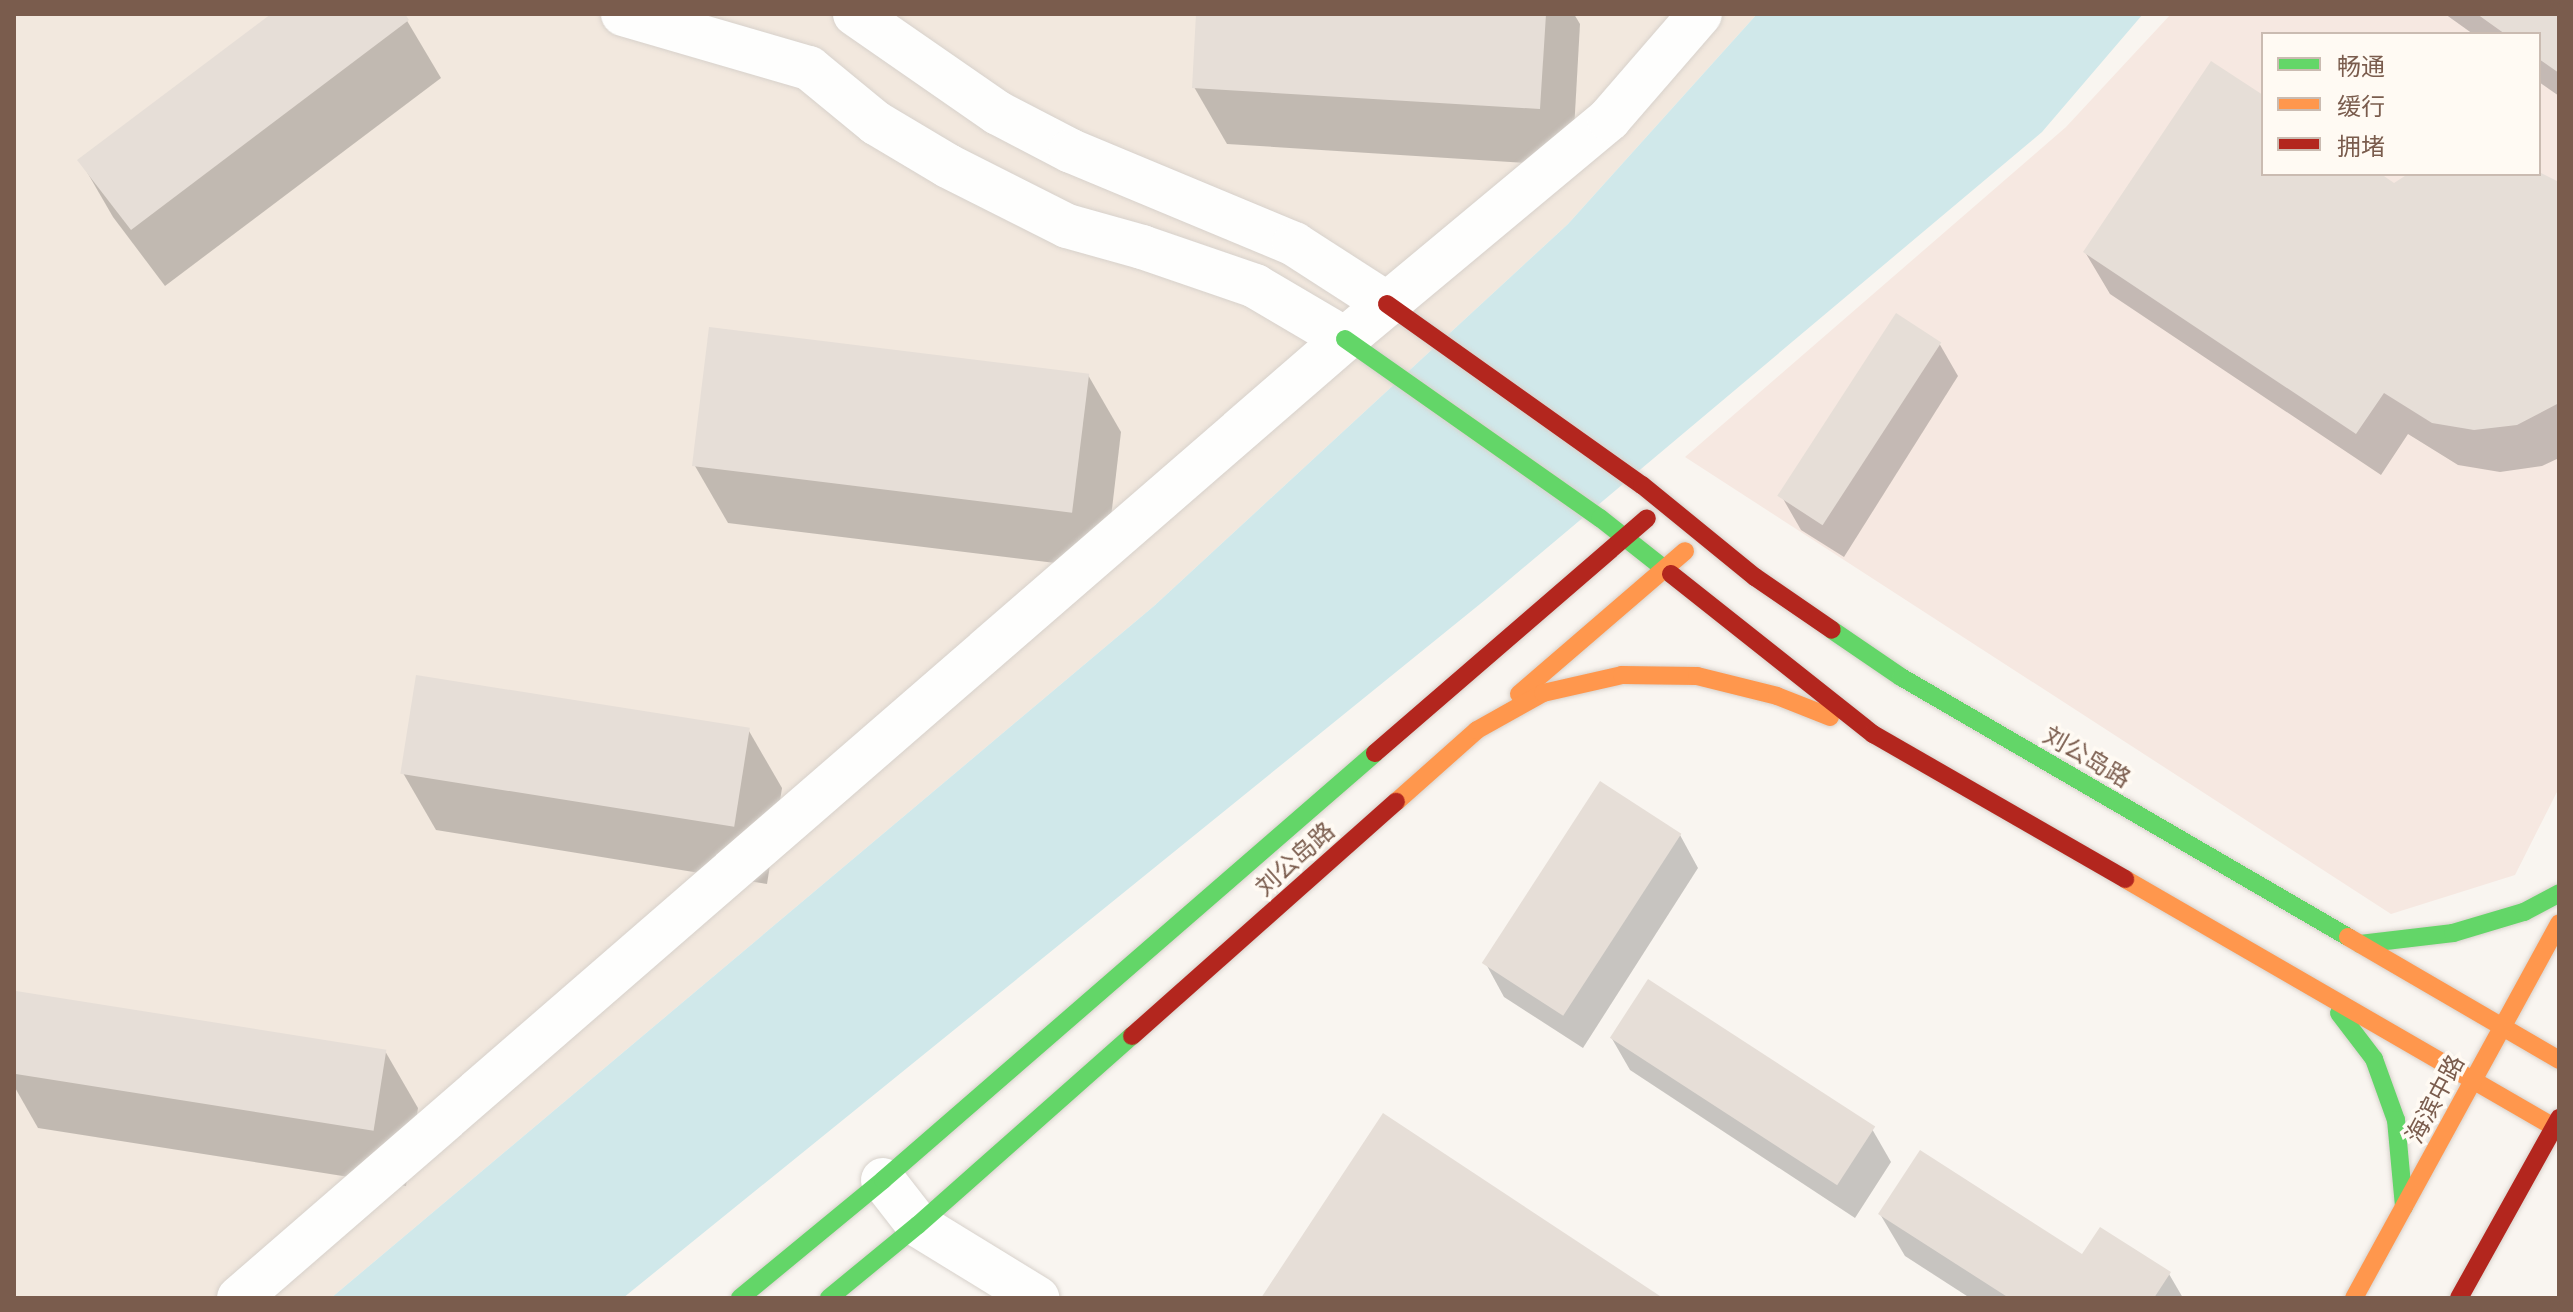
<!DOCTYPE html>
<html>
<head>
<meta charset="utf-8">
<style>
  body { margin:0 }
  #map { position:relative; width:2573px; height:1312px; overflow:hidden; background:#f9f5f0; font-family:"DM Sans","Noto Sans SC",sans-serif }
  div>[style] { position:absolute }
  .residential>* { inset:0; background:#f2e8de }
  .commercial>* { inset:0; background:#f6e8e1 }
  .water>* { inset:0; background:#d0e8ea }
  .shadow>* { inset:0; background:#0003 }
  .building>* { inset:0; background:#e6ded7; transform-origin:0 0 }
  .roads { filter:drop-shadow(0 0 2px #d7d1cb) drop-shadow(0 0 2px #d7d1cb) }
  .street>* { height:44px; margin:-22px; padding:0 22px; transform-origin:22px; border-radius:22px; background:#fefefd }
  .fast>* { height:18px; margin:-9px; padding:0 9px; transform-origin:9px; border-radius:9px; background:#63d668 }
  .slow>* { height:18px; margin:-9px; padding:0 9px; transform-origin:9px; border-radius:9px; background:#ff974d }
  .jam>* { height:18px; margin:-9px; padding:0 9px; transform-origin:9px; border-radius:9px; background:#b3261e }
  span { translate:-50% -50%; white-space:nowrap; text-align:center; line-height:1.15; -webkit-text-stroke:7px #fffaf3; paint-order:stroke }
  .street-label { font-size:24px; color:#7a5c4d }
  .frame { position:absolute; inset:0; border:16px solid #7a5c4d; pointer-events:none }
  .legend { position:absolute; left:2261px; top:32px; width:280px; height:144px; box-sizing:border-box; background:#fffaf3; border:2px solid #cabbb1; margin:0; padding:10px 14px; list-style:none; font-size:24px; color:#7a5c4d }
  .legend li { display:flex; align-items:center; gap:16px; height:40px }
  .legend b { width:40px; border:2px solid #cabbb1 }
</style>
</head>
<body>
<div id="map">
  <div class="residential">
    <div style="clip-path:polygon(14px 14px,1757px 14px,1568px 224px,1154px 606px,331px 1298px,14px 1298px)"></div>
  </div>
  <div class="commercial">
    <div style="clip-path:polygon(evenodd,2171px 14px,2559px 14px,2559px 788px,2515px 875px,2391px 914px,1685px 457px,2066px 127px,2171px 14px,2263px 34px,2539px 34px,2539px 174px,2263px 174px,2263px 34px)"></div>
  </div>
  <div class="water">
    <div style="clip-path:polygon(1757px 14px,2143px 14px,2042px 132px,1485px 600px,623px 1298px,331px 1298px,1154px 606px,1568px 224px)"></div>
  </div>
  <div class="shadow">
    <div style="clip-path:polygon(274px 14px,403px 14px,441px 78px,165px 286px,113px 217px,80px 160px)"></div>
    <div style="clip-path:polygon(1198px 14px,1574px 14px,1580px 24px,1572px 166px,1227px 144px,1194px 87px)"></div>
    <div style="clip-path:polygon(2445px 14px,2559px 14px,2559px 96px,2539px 82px,2539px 34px,2473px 34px)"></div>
    <div style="clip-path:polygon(2263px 98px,2263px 174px,2377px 174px,2393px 185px,2559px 185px,2559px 458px,2542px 466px,2500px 472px,2458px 465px,2408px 434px,2381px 475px,2110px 294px,2085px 252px)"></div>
    <div style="clip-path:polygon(1939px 343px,1958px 376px,1844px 557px,1801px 530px,1782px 497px)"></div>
    <div style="clip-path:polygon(1088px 375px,1121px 432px,1105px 569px,728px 523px,695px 466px)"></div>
    <div style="clip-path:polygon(749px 731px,782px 788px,767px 884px,436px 830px,403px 773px)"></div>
    <div style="clip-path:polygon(1680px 835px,1698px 868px,1583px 1048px,1504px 997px,1486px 964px)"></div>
    <div style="clip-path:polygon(17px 993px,385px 1051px,418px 1108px,406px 1186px,38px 1128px,14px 1086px)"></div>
    <div style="clip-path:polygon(1611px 1037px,1872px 1129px,1891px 1162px,1855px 1218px,1630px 1070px)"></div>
    <div style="clip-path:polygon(1880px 1214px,2169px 1274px,2183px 1298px,1970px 1298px,1905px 1256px)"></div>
  </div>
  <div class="building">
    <div style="clip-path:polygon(271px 14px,405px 14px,409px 20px,131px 230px,77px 160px)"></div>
    <div style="clip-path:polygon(1196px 14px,1546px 14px,1540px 109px,1192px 88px)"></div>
    <div style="clip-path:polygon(2477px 14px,2559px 14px,2559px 73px,2539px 59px,2539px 34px,2505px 34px)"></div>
    <div style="clip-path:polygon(2211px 61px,2263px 95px,2263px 174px,2381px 174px,2394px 183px,2408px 174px,2539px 172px,2559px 182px,2559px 403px,2517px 425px,2474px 430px,2432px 423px,2384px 393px,2356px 434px,2083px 252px)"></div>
    <div style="left:1896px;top:313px;width:54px;height:218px;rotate:33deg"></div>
    <div style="left:709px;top:327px;width:383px;height:140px;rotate:7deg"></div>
    <div style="left:416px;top:675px;width:338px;height:100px;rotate:9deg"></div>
    <div style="left:1600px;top:781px;width:97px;height:217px;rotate:33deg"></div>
    <div style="left:1648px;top:979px;width:271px;height:70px;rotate:33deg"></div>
    <div style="left:16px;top:991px;width:375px;height:82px;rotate:9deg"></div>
    <div style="clip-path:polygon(1383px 1113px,1663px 1298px,1261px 1298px)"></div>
    <div style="clip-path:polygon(1920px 1150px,2082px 1254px,2100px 1227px,2171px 1272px,2154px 1298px,2009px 1298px,1878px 1214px)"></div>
  </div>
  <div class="roads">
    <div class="street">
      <div style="left:623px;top:14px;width:194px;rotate:16.2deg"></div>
      <div style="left:809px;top:68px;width:87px;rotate:39.4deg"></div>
      <div style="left:876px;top:123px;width:84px;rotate:30.8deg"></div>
      <div style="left:948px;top:166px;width:133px;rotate:26.8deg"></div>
      <div style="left:1067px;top:226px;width:78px;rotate:15.6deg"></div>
      <div style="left:1142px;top:247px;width:120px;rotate:19deg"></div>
      <div style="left:1255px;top:286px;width:104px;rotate:30.5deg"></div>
      <div style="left:855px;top:14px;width:174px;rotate:34.7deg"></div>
      <div style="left:998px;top:113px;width:82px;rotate:27.5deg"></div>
      <div style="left:1071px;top:151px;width:242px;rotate:22.6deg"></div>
      <div style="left:1294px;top:244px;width:111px;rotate:32.8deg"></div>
      <div style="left:883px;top:1180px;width:57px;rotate:52.1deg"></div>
      <div style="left:918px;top:1225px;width:140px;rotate:31.5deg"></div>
      <div style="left:239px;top:1298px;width:1464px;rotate:-40.93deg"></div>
      <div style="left:1345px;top:339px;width:344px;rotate:-39.8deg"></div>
      <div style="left:1609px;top:119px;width:139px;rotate:-49.1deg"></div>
    </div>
    <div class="fast">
      <div style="left:1345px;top:339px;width:312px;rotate:35.1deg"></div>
      <div style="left:1600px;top:518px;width:90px;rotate:38.3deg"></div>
      <div style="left:1832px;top:630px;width:83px;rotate:34.3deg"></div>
      <div style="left:1901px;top:677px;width:517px;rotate:30.18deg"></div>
      <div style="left:2360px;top:944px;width:94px;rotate:-6.7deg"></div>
      <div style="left:2453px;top:933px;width:74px;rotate:-16.5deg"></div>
      <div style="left:2524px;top:912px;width:40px;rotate:-28deg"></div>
      <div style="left:2339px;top:1013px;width:58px;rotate:52.7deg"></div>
      <div style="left:2374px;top:1059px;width:65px;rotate:70.2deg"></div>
      <div style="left:2396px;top:1120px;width:87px;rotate:84.7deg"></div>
      <div style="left:740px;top:1298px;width:185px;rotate:-39.5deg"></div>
      <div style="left:883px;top:1180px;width:651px;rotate:-40.95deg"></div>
      <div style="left:829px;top:1298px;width:115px;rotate:-39.4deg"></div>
      <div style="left:918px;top:1225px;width:286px;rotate:-41.5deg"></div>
    </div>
    <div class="slow">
      <div style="left:1519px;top:694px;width:219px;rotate:-40.7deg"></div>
      <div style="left:1396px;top:802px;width:108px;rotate:-41.6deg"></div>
      <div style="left:1477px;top:730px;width:76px;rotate:-29.3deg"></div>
      <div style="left:1543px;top:693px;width:81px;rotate:-12.8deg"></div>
      <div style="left:1622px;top:675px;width:75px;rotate:0.8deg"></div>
      <div style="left:1697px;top:676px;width:82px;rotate:14deg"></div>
      <div style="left:1777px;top:696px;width:57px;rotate:21.6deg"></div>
      <div style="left:2125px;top:879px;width:501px;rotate:30.04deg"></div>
      <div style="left:2348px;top:937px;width:244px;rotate:30.2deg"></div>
      <div style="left:2354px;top:1298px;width:427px;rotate:-61.3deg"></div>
    </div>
    <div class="jam">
      <div style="left:1387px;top:304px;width:313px;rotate:35.4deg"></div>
      <div style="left:1642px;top:485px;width:146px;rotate:39.2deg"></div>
      <div style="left:1755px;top:577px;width:93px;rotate:34.5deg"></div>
      <div style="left:1671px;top:574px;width:258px;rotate:38.4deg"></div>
      <div style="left:1873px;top:734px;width:291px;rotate:29.9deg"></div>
      <div style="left:1375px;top:753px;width:359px;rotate:-40.8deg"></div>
      <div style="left:1132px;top:1036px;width:353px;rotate:-41.6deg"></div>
      <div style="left:2459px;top:1298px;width:206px;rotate:-60.9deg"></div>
    </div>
  </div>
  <div class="street-label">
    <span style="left:2087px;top:757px;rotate:30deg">刘公岛路</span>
    <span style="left:1295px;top:859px;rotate:-42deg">刘公岛路</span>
    <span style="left:2435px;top:1099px;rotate:-62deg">海滨中路</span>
  </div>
  <div class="frame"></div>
  <ul class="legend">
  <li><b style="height:10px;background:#63d668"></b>畅通</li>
  <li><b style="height:10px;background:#ff974d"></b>缓行</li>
  <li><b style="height:10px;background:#b3261e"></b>拥堵</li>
  </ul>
</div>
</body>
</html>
